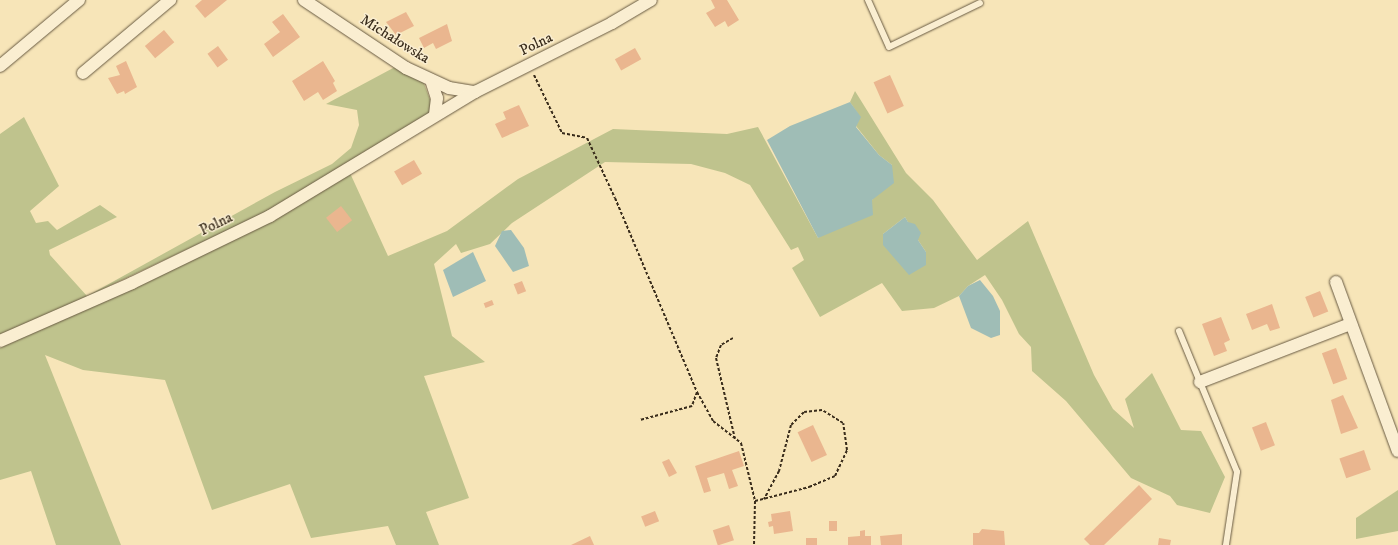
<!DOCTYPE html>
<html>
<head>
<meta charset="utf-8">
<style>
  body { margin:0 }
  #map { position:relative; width:1398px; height:545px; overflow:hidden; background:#f7e5b8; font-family:"IM FELL DW Pica",serif }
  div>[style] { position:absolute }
  .green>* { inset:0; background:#bfc38d }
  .water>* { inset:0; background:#9fbdb6 }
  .building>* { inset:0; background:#eab68f; transform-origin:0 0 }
  .path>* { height:2px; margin-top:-1px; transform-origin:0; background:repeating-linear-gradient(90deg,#392c1b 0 3px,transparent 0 5px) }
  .roads { filter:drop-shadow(0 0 1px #685a42) drop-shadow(0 0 1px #685a42) }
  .service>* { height:6px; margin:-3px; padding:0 3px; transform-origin:3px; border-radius:3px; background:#faeed1 }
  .minor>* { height:12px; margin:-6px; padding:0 6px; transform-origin:6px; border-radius:6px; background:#faeed1 }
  span { translate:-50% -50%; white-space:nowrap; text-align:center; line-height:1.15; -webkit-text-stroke:3px #faeed1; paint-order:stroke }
  .street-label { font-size:15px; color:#392c1b }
</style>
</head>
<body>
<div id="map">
  <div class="green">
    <div style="clip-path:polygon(395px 67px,423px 81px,431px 102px,429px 114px,268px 211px,86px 297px,0 337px,0 134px,24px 117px,59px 186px,30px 211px,36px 223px,48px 221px,57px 230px,100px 205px,117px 217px,49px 250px,50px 255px,87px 296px,275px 192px,332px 164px,351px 148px,359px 125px,357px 110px,326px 104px)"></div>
    <div style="clip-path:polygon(evenodd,855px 91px,906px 173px,933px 200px,977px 260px,1028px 221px,1094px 375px,1113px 409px,1134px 428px,1125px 399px,1152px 373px,1181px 430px,1201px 431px,1225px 477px,1210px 513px,1177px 505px,1170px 496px,1131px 478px,1066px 401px,1032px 371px,1031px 347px,1019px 334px,1002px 300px,985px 275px,968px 286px,959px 296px,934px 308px,902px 311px,882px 283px,820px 317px,792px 268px,804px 260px,798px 247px,791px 250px,750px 185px,725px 173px,691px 164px,605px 162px,512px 223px,490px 244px,461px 253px,456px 244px,434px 264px,452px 336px,485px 362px,424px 376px,469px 498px,426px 512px,439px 545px,396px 545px,388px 526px,311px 538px,290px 484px,212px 510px,165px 380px,83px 370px,45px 355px,121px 545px,56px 545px,31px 471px,0 480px,0 348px,94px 304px,350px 173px,388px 256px,447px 231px,518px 179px,613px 129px,727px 134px,758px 127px,818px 238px,872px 200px,892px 165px,879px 155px,856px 126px,860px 117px,850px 102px,855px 91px,905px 217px,918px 240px,926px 252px,884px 245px,883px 234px,905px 217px)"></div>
    <div style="clip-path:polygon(1398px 490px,1398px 531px,1356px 539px,1356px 518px)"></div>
  </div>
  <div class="water">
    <div style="clip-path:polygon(850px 102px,861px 117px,856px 127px,879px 155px,892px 165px,894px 183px,872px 200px,873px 215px,818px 238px,767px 140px,790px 126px)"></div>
    <div style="clip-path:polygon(905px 217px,908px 222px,915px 224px,921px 233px,918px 240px,926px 252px,926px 265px,909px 275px,883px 245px,883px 234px)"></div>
    <div style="clip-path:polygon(511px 230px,524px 248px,529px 266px,513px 272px,495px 246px,502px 231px)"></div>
    <div style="clip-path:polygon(473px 252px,486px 281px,453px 297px,443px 270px)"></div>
    <div style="clip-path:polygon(980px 280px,993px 296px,1000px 311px,1000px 335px,991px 338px,971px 328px,959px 296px,968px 286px)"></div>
  </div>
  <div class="building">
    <div style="clip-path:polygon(202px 0,227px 0,205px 18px,195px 6px)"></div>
    <div style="clip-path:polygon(711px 0,727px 0,739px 20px,728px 27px,725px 21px,715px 27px,706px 13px,715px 8px)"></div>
    <div style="clip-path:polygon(406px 12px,414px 26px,396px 35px,386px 22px)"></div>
    <div style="clip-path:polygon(283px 14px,300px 37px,273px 57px,264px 44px,280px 32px,272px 22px)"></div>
    <div style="clip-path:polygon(447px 24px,452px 41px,436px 49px,433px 43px,424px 48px,419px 38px)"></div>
    <div style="left:164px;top:30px;width:16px;height:25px;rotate:50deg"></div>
    <div style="left:218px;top:46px;width:17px;height:13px;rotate:54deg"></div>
    <div style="left:635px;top:48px;width:13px;height:23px;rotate:61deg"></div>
    <div style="clip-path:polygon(126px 61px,137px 87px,125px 94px,124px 91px,117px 94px,108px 78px,120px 75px,116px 66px)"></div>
    <div style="clip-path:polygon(323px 61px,335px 81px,333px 83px,337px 91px,323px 100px,318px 92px,304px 101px,292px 81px)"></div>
    <div style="left:890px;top:75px;width:34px;height:18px;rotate:66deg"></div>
    <div style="clip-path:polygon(519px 105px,529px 126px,502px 138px,495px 124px,506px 119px,503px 112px)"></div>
    <div style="left:414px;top:160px;width:16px;height:23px;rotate:60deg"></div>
    <div style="left:341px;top:206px;width:18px;height:19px;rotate:52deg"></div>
    <div style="left:522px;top:281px;width:11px;height:9px;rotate:68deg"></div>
    <div style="left:1320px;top:291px;width:22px;height:16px;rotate:68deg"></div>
    <div style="left:492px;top:300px;width:5px;height:9px;rotate:68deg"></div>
    <div style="clip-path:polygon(1272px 304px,1280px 328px,1270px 331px,1267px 324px,1252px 330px,1246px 314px)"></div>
    <div style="clip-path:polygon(1221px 317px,1230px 340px,1224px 343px,1227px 351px,1214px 356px,1202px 324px)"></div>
    <div style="left:1336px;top:348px;width:33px;height:15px;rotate:70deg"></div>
    <div style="clip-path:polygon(1343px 395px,1358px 428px,1341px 434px,1331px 400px)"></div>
    <div style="left:1266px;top:422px;width:25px;height:15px;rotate:69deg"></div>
    <div style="left:813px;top:425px;width:33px;height:17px;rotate:65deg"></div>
    <div style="left:1364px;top:450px;width:21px;height:26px;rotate:71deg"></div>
    <div style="clip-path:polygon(739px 451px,744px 466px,732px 470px,738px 486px,729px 489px,724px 473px,707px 478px,711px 491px,704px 493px,695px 466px)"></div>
    <div style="clip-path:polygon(669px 459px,677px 473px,669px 477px,662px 462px)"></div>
    <div style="clip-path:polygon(1139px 485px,1152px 499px,1104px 545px,1090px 545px,1084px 539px)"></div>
    <div style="left:655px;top:511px;width:11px;height:15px;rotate:68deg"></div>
    <div style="clip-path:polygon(790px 511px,793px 531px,774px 534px,773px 526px,769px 527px,768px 522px,772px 521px,771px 514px)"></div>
    <div style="left:829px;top:521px;width:8px;height:10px"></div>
    <div style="left:729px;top:525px;width:16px;height:17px;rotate:72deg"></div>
    <div style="clip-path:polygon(982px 529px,1004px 531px,1005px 545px,973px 545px,973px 533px,979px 533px)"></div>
    <div style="clip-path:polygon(865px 530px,865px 536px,871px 536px,871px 545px,848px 545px,848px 537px,860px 536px,860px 531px)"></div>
    <div style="clip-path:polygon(902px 534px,902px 545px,881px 545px,880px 536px)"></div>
    <div style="clip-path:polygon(590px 536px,594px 545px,571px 545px)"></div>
    <div style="left:806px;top:538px;width:11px;height:7px"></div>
    <div style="clip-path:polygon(1159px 538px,1171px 540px,1170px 545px,1158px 545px)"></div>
  </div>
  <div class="path">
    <div style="left:534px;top:75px;width:64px;rotate:64.2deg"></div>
    <div style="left:562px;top:133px;width:25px;rotate:11deg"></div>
    <div style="left:587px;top:138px;width:66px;rotate:65deg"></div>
    <div style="left:615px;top:198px;width:211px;rotate:67.1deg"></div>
    <div style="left:697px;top:392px;width:15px;rotate:110deg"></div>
    <div style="left:692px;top:406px;width:54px;rotate:164.9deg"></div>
    <div style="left:733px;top:338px;width:14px;rotate:150deg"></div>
    <div style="left:721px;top:345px;width:14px;rotate:111deg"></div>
    <div style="left:716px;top:358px;width:83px;rotate:76.8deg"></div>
    <div style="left:697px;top:392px;width:33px;rotate:61deg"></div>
    <div style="left:713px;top:421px;width:36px;rotate:38deg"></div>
    <div style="left:741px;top:443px;width:60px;rotate:76.4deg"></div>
    <div style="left:755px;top:501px;width:44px;rotate:91.3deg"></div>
    <div style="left:755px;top:501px;width:56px;rotate:-14.5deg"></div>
    <div style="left:809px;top:487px;width:28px;rotate:-23deg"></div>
    <div style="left:835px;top:476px;width:29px;rotate:-65deg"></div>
    <div style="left:847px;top:450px;width:27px;rotate:-98deg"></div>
    <div style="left:843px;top:423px;width:25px;rotate:-148deg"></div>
    <div style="left:822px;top:410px;width:18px;rotate:174deg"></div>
    <div style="left:804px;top:412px;width:18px;rotate:135deg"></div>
    <div style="left:791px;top:425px;width:48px;rotate:104.6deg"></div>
    <div style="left:779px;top:471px;width:32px;rotate:118deg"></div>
  </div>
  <div class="roads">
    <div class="service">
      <div style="left:868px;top:0;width:51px;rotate:65.9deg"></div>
      <div style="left:889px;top:47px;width:101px;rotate:-25.8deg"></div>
      <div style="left:1179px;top:331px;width:152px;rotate:67.6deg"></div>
      <div style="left:1237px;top:472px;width:74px;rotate:98.6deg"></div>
    </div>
    <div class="minor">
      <div style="left:304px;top:0;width:123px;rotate:33.7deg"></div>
      <div style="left:406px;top:68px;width:47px;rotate:24.9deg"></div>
      <div style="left:449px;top:88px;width:26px;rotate:9deg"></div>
      <div style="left:0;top:66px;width:103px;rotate:-39.9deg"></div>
      <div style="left:83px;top:73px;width:114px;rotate:-40deg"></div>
      <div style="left:431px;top:80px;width:19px;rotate:72deg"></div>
      <div style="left:437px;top:98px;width:17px;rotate:97deg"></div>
      <div style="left:1336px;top:282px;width:180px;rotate:69.9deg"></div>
      <div style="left:0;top:341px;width:144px;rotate:-23.7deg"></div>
      <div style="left:132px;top:283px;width:153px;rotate:-25.9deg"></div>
      <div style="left:270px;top:216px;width:240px;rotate:-31.2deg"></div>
      <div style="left:475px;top:92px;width:153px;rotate:-26.7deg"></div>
      <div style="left:612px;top:23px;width:45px;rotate:-30.5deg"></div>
      <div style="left:1200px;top:382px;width:161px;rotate:-21.1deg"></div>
    </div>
  </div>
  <div class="street-label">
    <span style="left:395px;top:39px;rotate:32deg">Michałowska</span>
    <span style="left:536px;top:44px;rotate:-26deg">Polna</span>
    <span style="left:216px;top:224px;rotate:-26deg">Polna</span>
  </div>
</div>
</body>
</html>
